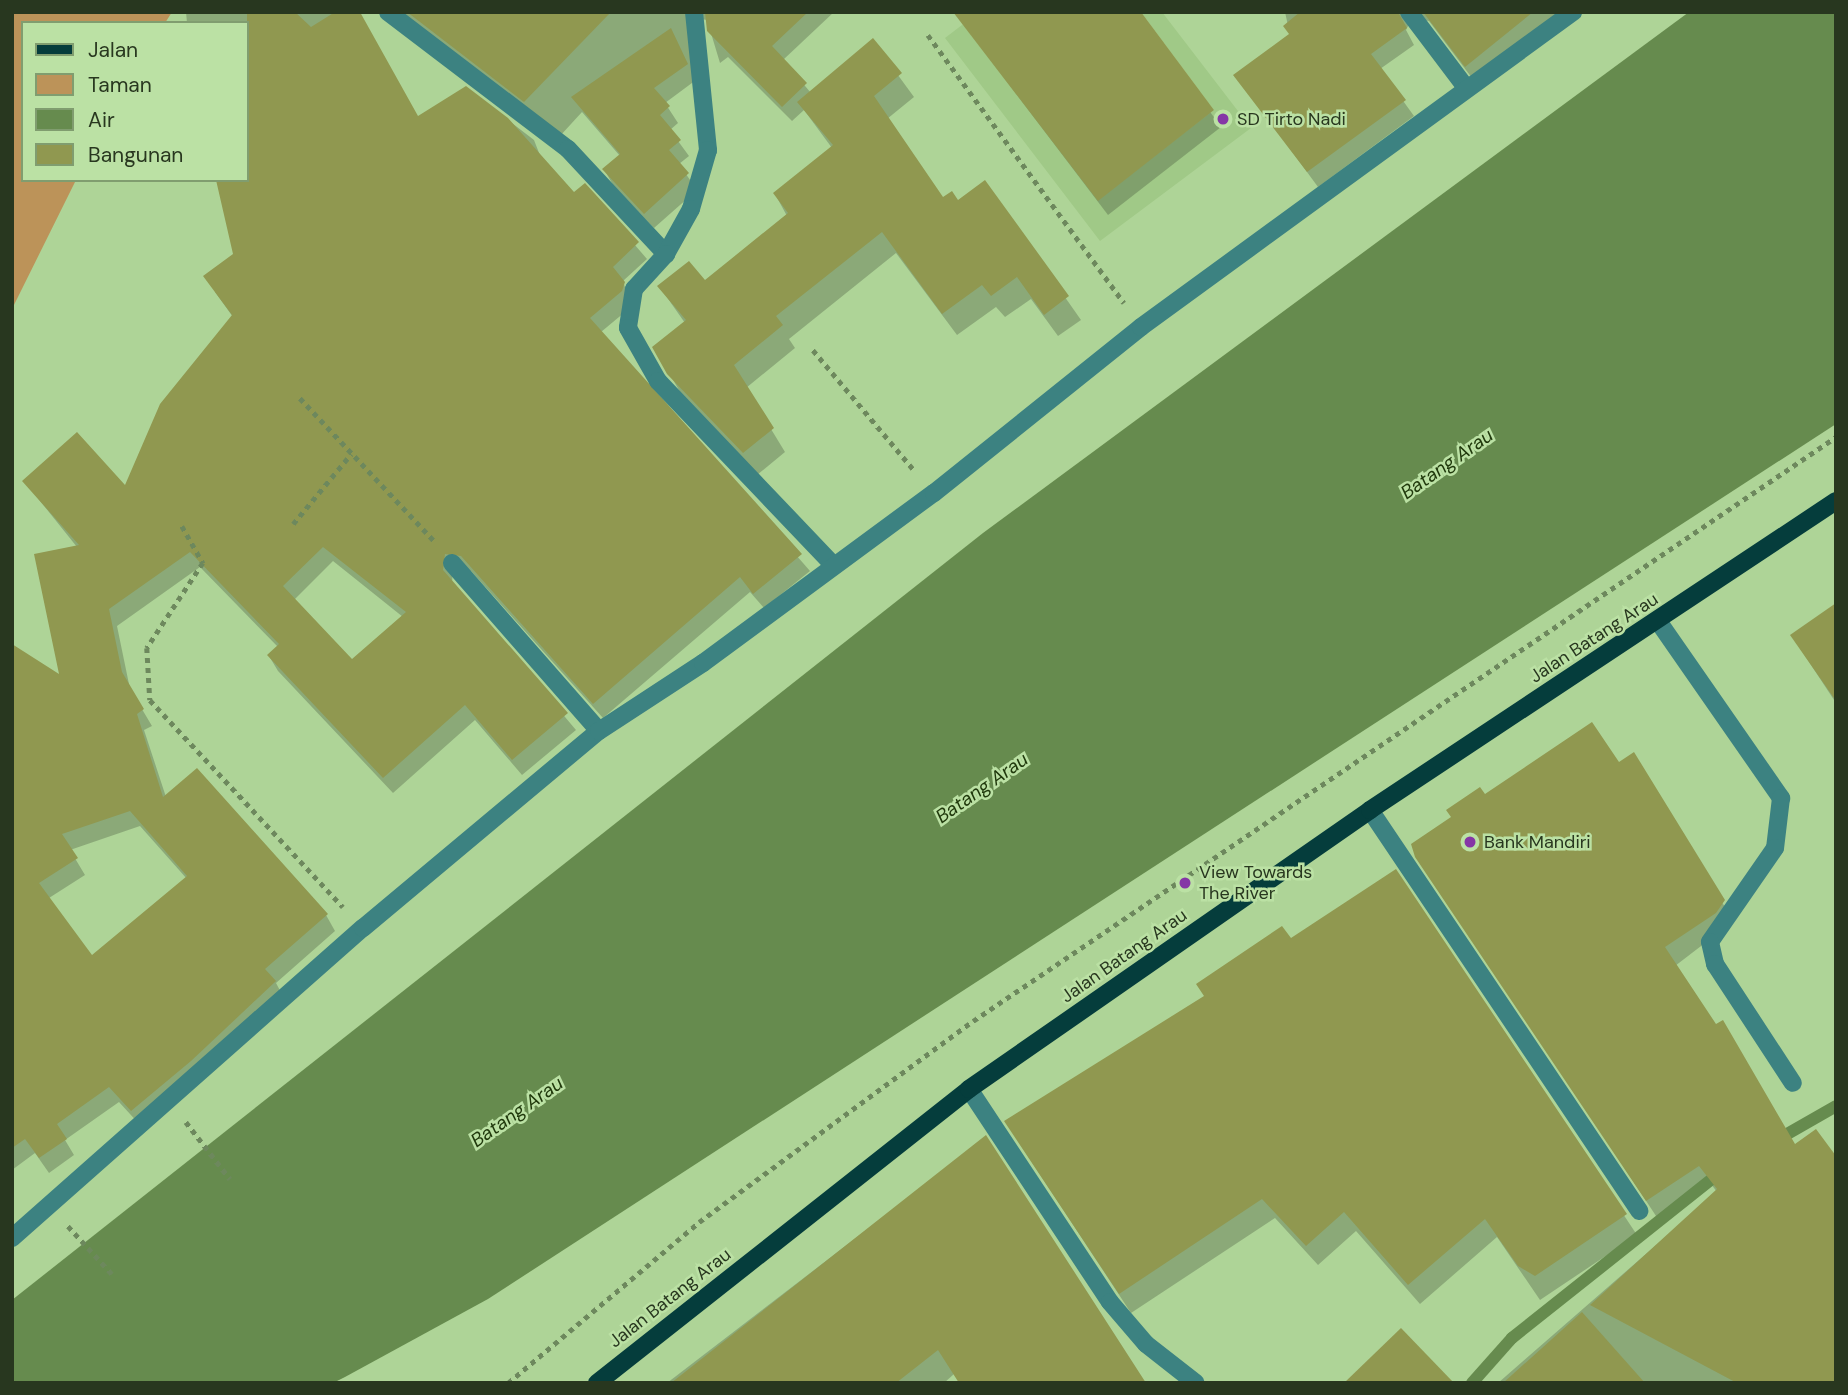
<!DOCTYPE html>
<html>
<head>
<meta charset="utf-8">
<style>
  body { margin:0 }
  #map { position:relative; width:1848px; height:1395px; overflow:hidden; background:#aed497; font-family:"DM Sans",sans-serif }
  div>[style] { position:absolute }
  .built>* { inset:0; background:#a0c987 }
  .green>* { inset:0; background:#bc9359 }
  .water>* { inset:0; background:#668b4e }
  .shadow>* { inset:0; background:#0003 }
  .stream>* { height:12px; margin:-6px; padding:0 6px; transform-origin:6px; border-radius:6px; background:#668b4e }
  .building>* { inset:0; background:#909850 }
  .path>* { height:4.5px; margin-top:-2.25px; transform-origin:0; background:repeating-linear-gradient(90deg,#6d885d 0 5px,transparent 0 10px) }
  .minor>* { height:18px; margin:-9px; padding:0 9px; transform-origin:9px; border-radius:9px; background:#3c8281 }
  .major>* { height:18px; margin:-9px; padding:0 9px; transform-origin:9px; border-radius:9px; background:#053d3c }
  .dots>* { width:19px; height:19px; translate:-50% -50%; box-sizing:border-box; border:4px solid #bbe1a4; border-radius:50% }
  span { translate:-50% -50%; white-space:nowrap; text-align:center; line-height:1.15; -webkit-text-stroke:5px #bbe1a4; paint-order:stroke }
  .poi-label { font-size:18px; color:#28371f }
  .left { translate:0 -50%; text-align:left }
  .street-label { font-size:18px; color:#28371f }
  .water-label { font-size:19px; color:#20390c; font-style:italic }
  .frame { position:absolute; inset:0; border:14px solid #28371f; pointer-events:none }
  .legend { position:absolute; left:21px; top:21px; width:228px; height:161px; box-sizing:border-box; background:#bbe1a4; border:2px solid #809d6f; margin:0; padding:9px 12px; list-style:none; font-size:21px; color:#28371f }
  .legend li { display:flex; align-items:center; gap:14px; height:35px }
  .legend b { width:35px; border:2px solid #809d6f }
</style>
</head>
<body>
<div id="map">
  <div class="built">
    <div style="clip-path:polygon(979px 12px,971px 35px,1098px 200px,1214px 110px,1141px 12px,1162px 12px,1251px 128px,1100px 241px,945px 38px)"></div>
  </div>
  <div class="green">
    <div style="clip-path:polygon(12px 12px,172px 12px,165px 23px,23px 23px,23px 180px,76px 180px,12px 309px)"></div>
  </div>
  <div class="water">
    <div style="clip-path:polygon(1689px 12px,1836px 12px,1836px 424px,488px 1299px,345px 1377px,333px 1383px,12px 1383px,12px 1300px,983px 533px)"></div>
  </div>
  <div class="shadow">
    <div style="clip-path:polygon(evenodd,186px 12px,336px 12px,417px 118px,466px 88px,534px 140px,541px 158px,574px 195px,584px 186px,647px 259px,623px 281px,631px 307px,601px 332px,810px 571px,764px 608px,750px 592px,603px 718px,471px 571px,453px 569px,452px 583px,576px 730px,522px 775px,475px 720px,393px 793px,278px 671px,269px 656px,278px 647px,200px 567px,117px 626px,130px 689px,152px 726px,144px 730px,166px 797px,326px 915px,335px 931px,276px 983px,284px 998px,141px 1126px,119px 1102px,65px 1140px,74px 1155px,49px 1173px,35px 1153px,12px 1170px,12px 646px,61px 677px,77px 547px,24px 481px,126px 488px,233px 317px,215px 292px,235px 254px,247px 180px,247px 23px,187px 23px,186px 12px,333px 561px,403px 617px,351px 662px,294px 600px,333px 561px,186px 12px,140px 826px,187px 879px,92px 957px,49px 898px,85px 875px,70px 850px,140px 826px)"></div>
    <div style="clip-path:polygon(400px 12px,834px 12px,783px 60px,811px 93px,873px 41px,914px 97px,887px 119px,943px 200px,958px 203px,985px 183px,1081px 320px,1058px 336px,1031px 299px,1005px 317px,996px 307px,957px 335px,896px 253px,789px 339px,795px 348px,746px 388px,785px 452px,757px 475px,683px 397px,654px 347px,685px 323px,659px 286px,705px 282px,787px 216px,775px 194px,832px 148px,804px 110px,792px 121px,728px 57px,720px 63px,707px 20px,695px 18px,696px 80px,665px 103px,678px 123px,670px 130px,689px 156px,679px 164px,697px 190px,654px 228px,613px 185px,604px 169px,620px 156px,582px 112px,560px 136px)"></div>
    <div style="clip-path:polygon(954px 12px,1139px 13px,1221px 127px,1108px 215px)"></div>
    <div style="clip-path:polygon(1285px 12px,1574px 12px,1475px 82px,1429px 21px,1412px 18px,1406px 30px,1414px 45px,1380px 69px,1414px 116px,1318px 187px,1236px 75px,1290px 35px)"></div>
    <div style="clip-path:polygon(1836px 605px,1836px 703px,1792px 636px)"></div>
    <div style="clip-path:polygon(1619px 765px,1735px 920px,1675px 966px,1836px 1383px,1498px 1383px,1717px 1192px,1711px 1184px,1658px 1219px,1424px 863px,1485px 797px)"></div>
    <div style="clip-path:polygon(1396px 872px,1637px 1235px,1540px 1300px,1497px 1237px,1420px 1304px,1356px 1231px,1318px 1265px,1275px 1218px,1131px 1313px,1018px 1141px,1206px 997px)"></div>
    <div style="clip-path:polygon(986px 1138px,954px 1374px,944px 1383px,667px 1383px)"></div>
  </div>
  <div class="stream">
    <div style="left:1775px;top:1141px;width:70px;rotate:-29.8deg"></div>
    <div style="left:1472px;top:1383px;width:60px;rotate:-48.4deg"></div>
    <div style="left:1512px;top:1338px;width:270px;rotate:-38.5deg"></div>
  </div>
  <div class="building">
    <div style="clip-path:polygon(evenodd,247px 12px,295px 12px,311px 27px,335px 12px,360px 12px,418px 116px,466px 86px,508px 118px,574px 192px,585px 183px,639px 242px,613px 267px,625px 282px,622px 291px,590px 318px,802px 554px,753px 594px,740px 577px,593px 704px,461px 556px,445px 554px,443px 570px,568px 713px,512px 760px,465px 705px,383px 778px,267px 655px,279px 644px,190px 552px,109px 609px,122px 672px,144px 709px,137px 714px,163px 797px,197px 768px,328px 914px,265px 969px,276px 981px,191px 1061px,131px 1111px,109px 1087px,57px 1124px,67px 1139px,39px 1158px,25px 1139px,12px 1148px,12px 644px,59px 674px,34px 554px,79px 545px,22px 481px,77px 432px,125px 485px,160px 404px,232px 315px,203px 276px,233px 254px,216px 180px,247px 180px,247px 12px,323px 547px,406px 612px,352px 659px,283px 586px,323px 547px,247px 12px,130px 811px,187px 876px,92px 955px,39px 883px,78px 858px,62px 834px,130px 811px)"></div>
    <div style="clip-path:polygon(407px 12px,611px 12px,524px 102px)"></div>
    <div style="clip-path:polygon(705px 12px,808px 12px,772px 46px,807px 83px,782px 107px,707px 31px)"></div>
    <div style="clip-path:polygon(953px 12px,1141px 12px,1214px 110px,1098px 201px)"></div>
    <div style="clip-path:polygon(1300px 12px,1398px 12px,1407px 28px,1371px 54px,1406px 100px,1307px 172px,1233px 75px,1289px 34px,1283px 26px)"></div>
    <div style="clip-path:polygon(1423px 12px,1533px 12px,1465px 67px)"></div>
    <div style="clip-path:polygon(671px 28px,688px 64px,654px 88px,670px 106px,660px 115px,681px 140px,669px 150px,689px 173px,644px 214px,602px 169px,620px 154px,571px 97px)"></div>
    <div style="clip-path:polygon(873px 38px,902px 73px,874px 96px,943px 197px,952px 191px,958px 200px,985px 180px,1069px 296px,1044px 315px,1017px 277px,991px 296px,982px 285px,942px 314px,882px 232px,776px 316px,783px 325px,734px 365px,774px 428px,743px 453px,667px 374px,652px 347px,686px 320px,657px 286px,689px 261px,705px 280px,788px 213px,773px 193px,833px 145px,797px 102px)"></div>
    <div style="clip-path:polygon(1836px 603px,1836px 701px,1790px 635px)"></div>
    <div style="clip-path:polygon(1592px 722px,1619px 762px,1634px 752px,1725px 900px,1716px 913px,1665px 947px,1716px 1024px,1723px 1020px,1795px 1144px,1816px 1129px,1836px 1156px,1836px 1383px,1737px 1383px,1590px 1305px,1717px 1189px,1699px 1166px,1646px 1201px,1415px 857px,1411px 844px,1451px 817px,1446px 810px,1480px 787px,1485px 794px)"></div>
    <div style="clip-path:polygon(1396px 869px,1627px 1214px,1535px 1276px,1518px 1266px,1485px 1219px,1408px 1285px,1344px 1212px,1306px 1246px,1262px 1199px,1119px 1294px,1004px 1121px,1204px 996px,1196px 984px,1282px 926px,1291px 938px)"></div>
    <div style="clip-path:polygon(986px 1135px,1146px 1383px,959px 1383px,938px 1350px,896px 1383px,671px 1383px)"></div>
    <div style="clip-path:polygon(1582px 1312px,1645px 1383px,1503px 1383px)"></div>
    <div style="clip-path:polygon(1401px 1328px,1454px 1383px,1344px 1383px)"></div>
  </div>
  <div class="path">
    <div style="left:928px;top:35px;width:332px;rotate:53.8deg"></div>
    <div style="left:813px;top:350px;width:158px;rotate:49.9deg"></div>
    <div style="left:300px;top:398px;width:199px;rotate:46.8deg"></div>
    <div style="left:293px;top:524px;width:91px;rotate:-50.4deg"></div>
    <div style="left:182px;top:526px;width:43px;rotate:60.4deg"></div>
    <div style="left:203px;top:563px;width:102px;rotate:123.4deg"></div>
    <div style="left:147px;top:648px;width:52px;rotate:86.7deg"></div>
    <div style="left:150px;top:700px;width:283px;rotate:47deg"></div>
    <div style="left:186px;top:1122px;width:72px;rotate:52.3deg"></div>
    <div style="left:68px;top:1226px;width:65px;rotate:47.5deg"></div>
    <div style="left:508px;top:1383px;width:250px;rotate:-40.1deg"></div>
    <div style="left:699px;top:1222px;width:340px;rotate:-36.3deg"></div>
    <div style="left:973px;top:1021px;width:1042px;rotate:-34.09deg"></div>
  </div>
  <div class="minor">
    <div style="left:388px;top:12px;width:226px;rotate:37.3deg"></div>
    <div style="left:568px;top:149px;width:144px;rotate:47deg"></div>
    <div style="left:694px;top:12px;width:139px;rotate:84.2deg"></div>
    <div style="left:708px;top:150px;width:61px;rotate:106.1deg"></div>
    <div style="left:691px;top:209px;width:51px;rotate:119.1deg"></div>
    <div style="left:666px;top:254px;width:47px;rotate:132.4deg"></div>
    <div style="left:634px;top:289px;width:39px;rotate:99deg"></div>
    <div style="left:628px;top:328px;width:61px;rotate:60.5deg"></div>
    <div style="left:658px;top:381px;width:255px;rotate:46.4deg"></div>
    <div style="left:1409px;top:12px;width:96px;rotate:53deg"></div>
    <div style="left:452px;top:563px;width:223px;rotate:48.8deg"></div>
    <div style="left:1658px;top:621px;width:216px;rotate:55.2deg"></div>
    <div style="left:1781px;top:798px;width:50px;rotate:96.8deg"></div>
    <div style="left:1775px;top:848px;width:114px;rotate:124.7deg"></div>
    <div style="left:1710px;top:942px;width:23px;rotate:77deg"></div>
    <div style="left:1715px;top:964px;width:142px;rotate:56.8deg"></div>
    <div style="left:1370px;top:810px;width:483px;rotate:56.1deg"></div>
    <div style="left:969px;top:1089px;width:255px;rotate:56.5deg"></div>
    <div style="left:1110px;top:1302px;width:55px;rotate:49.4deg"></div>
    <div style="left:1146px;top:1344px;width:63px;rotate:38deg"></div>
    <div style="left:12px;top:1238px;width:468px;rotate:-41.5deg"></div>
    <div style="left:363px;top:928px;width:307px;rotate:-39.9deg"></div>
    <div style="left:599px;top:731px;width:124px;rotate:-33.2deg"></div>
    <div style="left:703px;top:663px;width:287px;rotate:-36.4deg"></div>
    <div style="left:934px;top:493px;width:265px;rotate:-38.7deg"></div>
    <div style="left:1141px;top:327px;width:535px;rotate:-36.1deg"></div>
  </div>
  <div class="major">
    <div style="left:597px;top:1383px;width:474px;rotate:-38.3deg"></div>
    <div style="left:969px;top:1089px;width:489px;rotate:-34.8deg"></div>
    <div style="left:1370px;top:810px;width:559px;rotate:-33.55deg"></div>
  </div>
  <div class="dots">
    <div style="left:1223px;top:119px;background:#8536a6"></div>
    <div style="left:1470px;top:842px;background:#8536a6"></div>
    <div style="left:1185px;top:883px;background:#8536a6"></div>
  </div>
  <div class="poi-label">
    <span class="left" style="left:1237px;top:119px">SD Tirto Nadi</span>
    <span class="left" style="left:1484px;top:842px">Bank Mandiri</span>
    <span class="left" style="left:1199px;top:883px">View Towards<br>The River</span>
  </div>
  <div class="street-label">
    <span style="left:1594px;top:638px;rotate:-33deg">Jalan Batang Arau</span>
    <span style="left:1124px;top:956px;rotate:-35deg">Jalan Batang Arau</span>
    <span style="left:670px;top:1298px;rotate:-38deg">Jalan Batang Arau</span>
  </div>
  <div class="water-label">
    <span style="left:1447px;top:464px;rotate:-35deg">Batang Arau</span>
    <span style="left:982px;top:788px;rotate:-35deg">Batang Arau</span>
    <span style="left:517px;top:1112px;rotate:-35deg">Batang Arau</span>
  </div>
  <div class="frame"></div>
  <ul class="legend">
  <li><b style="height:9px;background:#053d3c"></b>Jalan</li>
  <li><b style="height:19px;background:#bc9359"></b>Taman</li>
  <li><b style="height:19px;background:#668b4e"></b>Air</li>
  <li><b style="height:19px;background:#909850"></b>Bangunan</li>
  </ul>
</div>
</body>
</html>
